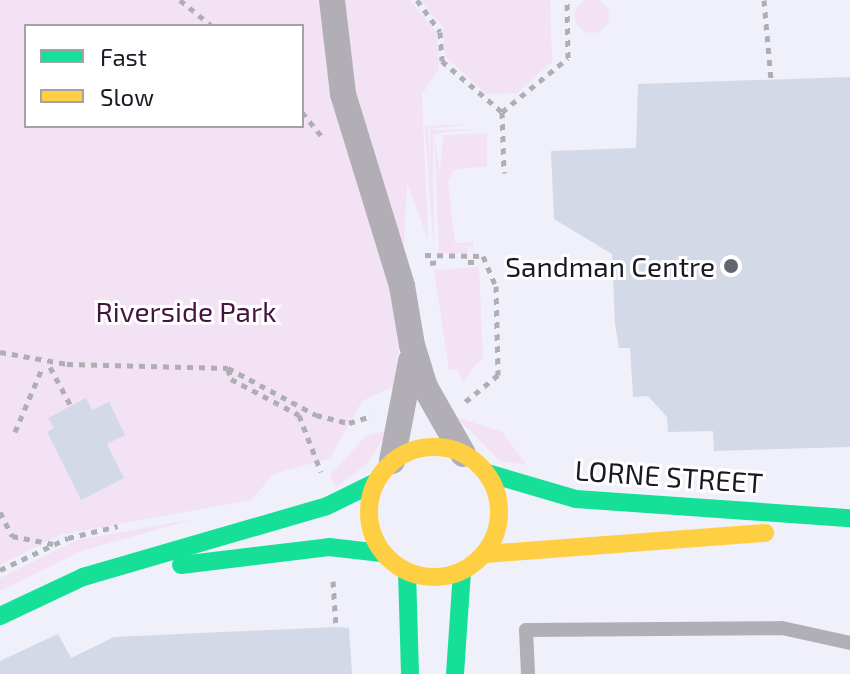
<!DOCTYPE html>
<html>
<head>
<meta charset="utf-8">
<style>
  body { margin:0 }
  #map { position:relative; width:850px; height:674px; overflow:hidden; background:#f0f0fa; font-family:"Exo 2",sans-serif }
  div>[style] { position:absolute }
  .green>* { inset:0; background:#f2e2f3 }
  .round { border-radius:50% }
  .building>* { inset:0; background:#d3d9e6 }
  .path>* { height:5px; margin-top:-2.5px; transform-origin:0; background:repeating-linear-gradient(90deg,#afaeb3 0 6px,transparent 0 12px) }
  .lane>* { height:14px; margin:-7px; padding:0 7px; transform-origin:7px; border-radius:7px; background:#b1afb5 }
  .street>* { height:26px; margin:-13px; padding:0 13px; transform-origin:13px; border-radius:13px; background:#b1afb5 }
  .fast>* { height:18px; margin:-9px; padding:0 9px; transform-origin:9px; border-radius:9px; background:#16e098 }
  .slow>* { height:18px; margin:-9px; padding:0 9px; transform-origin:9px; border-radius:9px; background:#ffcf43 }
  .slow>.ring { margin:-9px; padding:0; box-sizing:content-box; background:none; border:18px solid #ffcf43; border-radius:50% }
  .dots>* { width:22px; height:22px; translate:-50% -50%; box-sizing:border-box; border:4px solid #fff; border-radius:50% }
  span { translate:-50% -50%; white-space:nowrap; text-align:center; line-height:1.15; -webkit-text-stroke:6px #fff; paint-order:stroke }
  .poi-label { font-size:28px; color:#181923 }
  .right { translate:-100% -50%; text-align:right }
  .park-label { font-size:28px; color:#461341 }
  .street-label { font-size:28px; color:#181923 }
  .legend { position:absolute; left:24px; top:24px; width:280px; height:104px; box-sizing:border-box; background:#fff; border:2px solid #a3a3a7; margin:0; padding:10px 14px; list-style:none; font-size:24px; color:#181923 }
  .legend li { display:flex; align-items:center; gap:16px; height:40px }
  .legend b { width:40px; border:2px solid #a3a3a7 }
</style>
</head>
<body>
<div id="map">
  <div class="green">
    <div class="round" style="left:575px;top:-1px;width:34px;height:34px"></div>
    <div style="clip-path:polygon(evenodd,0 0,410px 0,437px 33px,439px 69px,422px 94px,428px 240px,407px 183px,397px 385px,362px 401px,330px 458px,274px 474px,251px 500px,60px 535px,0 565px,0 0,26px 26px,302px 26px,302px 126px,26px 126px,26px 26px)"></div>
    <div style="clip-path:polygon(420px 0,550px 0,552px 62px,517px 93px,486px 94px,445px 56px,443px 27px)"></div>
    <div style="clip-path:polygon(471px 124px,428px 129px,430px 175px,430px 130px,479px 129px,433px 134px,434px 254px,425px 126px)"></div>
    <div style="clip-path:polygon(487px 133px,487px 166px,453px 170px,448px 182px,455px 243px,473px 242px,473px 252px,469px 246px,451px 246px,468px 247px,468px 253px,439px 254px,434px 135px,440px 173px,443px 135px)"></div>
    <div style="clip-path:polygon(479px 267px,483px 357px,462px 382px,458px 369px,449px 370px,434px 270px)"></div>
    <div style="clip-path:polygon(456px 417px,502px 432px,527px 465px,500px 461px)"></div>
    <div style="clip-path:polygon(389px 430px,367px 464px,336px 487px,330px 475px,366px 436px)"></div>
    <div style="clip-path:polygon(195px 519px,81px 551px,0 591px,0 578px,77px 540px)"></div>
  </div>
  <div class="building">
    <div style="clip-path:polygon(850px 77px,850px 447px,714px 451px,713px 431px,668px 432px,667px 417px,648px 396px,633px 397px,630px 348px,619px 348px,615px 324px,612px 254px,554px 219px,551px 151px,636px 148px,638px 84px)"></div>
    <div style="clip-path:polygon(86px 398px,92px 410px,109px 402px,125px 435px,107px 444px,124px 478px,81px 500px,47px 432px,54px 428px,48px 418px)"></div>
    <div style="clip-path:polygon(336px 627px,349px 628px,352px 674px,0 674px,0 661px,58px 634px,71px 658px,114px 637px)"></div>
  </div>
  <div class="path">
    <div style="left:180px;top:0;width:41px;rotate:39.1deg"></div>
    <div style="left:417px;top:0;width:39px;rotate:54deg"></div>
    <div style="left:440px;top:32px;width:29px;rotate:86deg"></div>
    <div style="left:442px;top:61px;width:79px;rotate:40.4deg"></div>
    <div style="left:502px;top:112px;width:85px;rotate:-39.3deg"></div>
    <div style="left:568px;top:58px;width:58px;rotate:-91deg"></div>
    <div style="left:764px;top:0;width:80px;rotate:85deg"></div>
    <div style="left:302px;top:112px;width:35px;rotate:51deg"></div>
    <div style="left:502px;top:112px;width:61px;rotate:88.1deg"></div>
    <div style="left:425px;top:255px;width:58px;rotate:1deg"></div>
    <div style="left:483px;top:256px;width:33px;rotate:67deg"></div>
    <div style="left:496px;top:286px;width:89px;rotate:88.7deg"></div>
    <div style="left:498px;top:375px;width:43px;rotate:140.7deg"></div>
    <div style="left:468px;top:262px;width:8px"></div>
    <div style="left:430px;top:263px;width:10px;rotate:-6deg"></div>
    <div style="left:0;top:352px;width:68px;rotate:10.2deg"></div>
    <div style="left:67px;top:364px;width:161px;rotate:1.4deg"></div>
    <div style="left:228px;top:368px;width:100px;rotate:28.1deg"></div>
    <div style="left:316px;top:415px;width:34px;rotate:14deg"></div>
    <div style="left:349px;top:423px;width:24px;rotate:-17deg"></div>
    <div style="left:50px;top:367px;width:44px;rotate:61.7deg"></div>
    <div style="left:228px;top:369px;width:10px;rotate:73deg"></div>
    <div style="left:231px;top:379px;width:77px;rotate:27.9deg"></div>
    <div style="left:299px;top:415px;width:61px;rotate:68.9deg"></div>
    <div style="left:15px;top:432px;width:72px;rotate:-67deg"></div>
    <div style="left:0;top:512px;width:27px;rotate:63deg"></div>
    <div style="left:12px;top:536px;width:42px;rotate:11deg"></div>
    <div style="left:0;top:570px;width:75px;rotate:-25.2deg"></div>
    <div style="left:68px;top:538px;width:51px;rotate:-13.5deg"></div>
    <div style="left:333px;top:581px;width:46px;rotate:86.3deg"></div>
  </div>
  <div class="lane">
    <div style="left:528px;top:674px;width:44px;rotate:-92.6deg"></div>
    <div style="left:526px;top:630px;width:256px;rotate:-0.4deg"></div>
    <div style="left:782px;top:628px;width:70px;rotate:12.4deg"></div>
  </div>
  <div class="street">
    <div style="left:332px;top:0;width:95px;rotate:83.3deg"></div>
    <div style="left:343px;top:94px;width:201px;rotate:72.9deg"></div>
    <div style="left:402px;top:286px;width:60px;rotate:80.4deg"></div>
    <div style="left:412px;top:345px;width:44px;rotate:72.8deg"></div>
    <div style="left:425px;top:387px;width:77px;rotate:60.4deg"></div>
    <div style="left:392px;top:461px;width:102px;rotate:-79.2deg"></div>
  </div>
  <div class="fast">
    <div style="left:487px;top:473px;width:93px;rotate:16.3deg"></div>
    <div style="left:576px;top:499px;width:275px;rotate:4deg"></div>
    <div style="left:181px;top:565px;width:149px;rotate:-6.9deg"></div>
    <div style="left:329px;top:547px;width:53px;rotate:6.5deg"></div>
    <div style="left:407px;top:572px;width:102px;rotate:88.3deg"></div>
    <div style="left:0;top:616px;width:92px;rotate:-25.2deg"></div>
    <div style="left:83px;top:577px;width:254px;rotate:-16.2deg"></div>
    <div style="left:327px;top:506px;width:52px;rotate:-26.1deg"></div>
    <div style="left:455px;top:674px;width:103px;rotate:-86.1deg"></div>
  </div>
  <div class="slow">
    <div class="ring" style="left:369px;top:447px;width:112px;height:112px"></div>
    <div style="left:485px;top:554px;width:281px;rotate:-4.3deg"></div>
  </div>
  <div class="dots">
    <div style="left:731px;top:266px;background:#64646e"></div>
  </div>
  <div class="poi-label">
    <span class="right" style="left:715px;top:266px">Sandman Centre</span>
  </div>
  <div class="park-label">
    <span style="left:186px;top:311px">Riverside Park</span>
  </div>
  <div class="street-label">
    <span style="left:669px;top:476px;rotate:4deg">LORNE STREET</span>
  </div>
  <ul class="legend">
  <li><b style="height:10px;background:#16e098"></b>Fast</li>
  <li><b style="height:10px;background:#ffcf43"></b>Slow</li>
  </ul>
</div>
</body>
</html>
